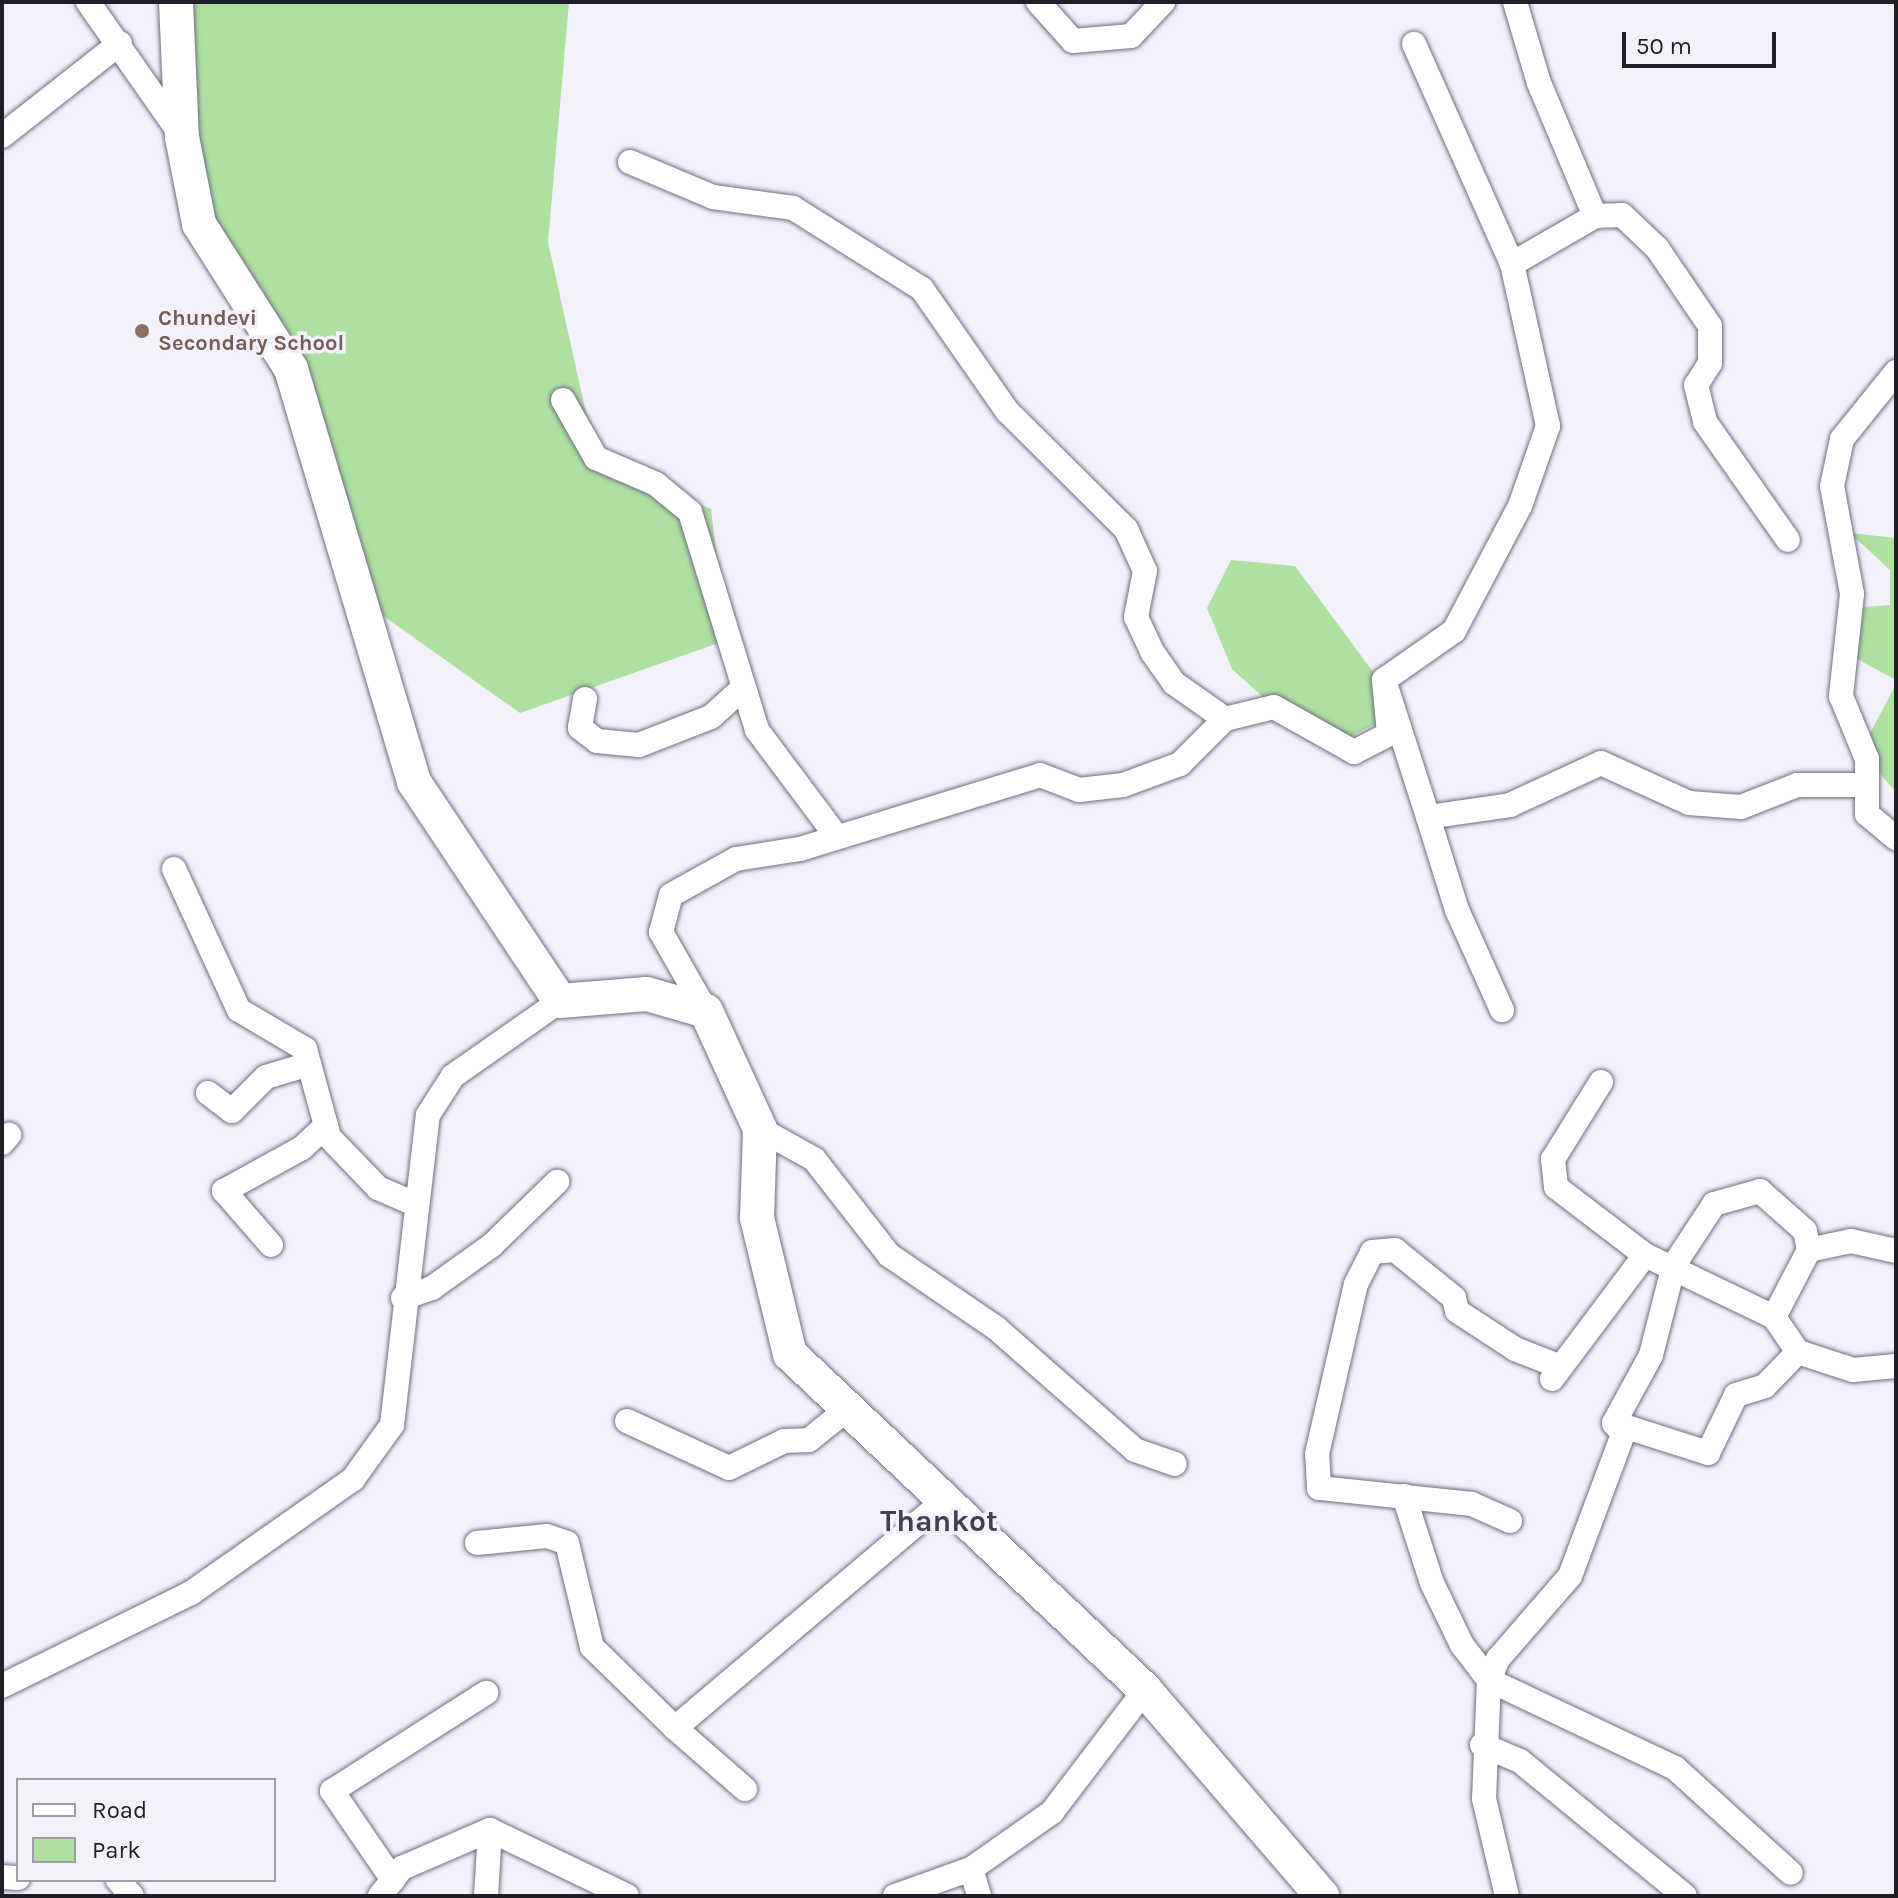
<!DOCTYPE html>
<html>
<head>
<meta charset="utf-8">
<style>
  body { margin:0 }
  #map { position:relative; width:1898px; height:1898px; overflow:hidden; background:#f3f1fc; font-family:Karla,sans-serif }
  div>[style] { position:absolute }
  .green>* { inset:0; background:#aee0a0 }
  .roads { filter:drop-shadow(0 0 2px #706d83) drop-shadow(0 0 2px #706d83) }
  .street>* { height:24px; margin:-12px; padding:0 12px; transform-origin:12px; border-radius:12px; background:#fff }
  .secondary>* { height:34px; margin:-17px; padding:0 17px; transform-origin:17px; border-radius:17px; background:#fff }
  .dots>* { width:22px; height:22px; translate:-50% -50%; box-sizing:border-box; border:4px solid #f3f1fc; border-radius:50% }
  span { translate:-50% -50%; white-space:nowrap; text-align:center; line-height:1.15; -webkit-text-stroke:7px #f3f1fc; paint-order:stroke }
  .education-label { font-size:22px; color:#785e54; font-weight:700 }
  .left { translate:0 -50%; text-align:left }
  .district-label { font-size:30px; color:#423f53; font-weight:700 }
  .frame { position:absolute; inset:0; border:4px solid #201e28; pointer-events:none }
  .legend { position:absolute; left:16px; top:1778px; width:260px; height:104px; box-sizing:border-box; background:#f3f1fc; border:2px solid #9f9da7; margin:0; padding:10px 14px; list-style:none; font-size:24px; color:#201e28 }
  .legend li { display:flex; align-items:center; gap:16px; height:40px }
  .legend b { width:40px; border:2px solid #9f9da7 }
  .scale { position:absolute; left:1622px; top:32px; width:154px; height:36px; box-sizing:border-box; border:4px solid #201e28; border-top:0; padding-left:10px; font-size:24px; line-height:28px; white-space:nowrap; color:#201e28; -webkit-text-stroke:6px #f3f1fc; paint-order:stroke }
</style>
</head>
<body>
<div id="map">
  <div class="green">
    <div style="clip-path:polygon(177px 2px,569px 2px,548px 242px,596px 458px,711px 509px,727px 640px,520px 713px,361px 600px,267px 360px,199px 224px)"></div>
    <div style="clip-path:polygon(1850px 533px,1896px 538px,1896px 680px,1857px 659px,1864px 607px,1890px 605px,1890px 570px)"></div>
    <div style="clip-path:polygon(1231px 560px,1295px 566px,1393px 699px,1386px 719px,1349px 737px,1262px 696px,1232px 669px,1207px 608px)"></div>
    <div style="clip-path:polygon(1896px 684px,1896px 792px,1867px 759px,1867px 739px)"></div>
  </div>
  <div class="roads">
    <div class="street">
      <div style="left:88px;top:2px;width:162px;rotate:55deg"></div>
      <div style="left:1038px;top:2px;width:52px;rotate:48.1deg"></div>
      <div style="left:1073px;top:41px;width:58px;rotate:-4.9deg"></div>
      <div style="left:1131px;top:36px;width:47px;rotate:-46.7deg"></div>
      <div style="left:1515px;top:2px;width:84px;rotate:73.5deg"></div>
      <div style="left:1539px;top:83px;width:144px;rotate:67.2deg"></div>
      <div style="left:2px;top:136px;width:150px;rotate:-38.2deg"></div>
      <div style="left:630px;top:162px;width:90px;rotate:22.9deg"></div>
      <div style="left:713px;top:197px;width:81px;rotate:7.8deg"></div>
      <div style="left:793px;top:208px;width:152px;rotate:32.1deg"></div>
      <div style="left:922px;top:289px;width:149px;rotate:55.1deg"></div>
      <div style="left:1007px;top:411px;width:168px;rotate:44.8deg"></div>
      <div style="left:1126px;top:529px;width:46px;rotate:65.7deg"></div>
      <div style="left:1145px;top:571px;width:47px;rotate:101.1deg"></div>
      <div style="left:1136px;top:617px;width:40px;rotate:65deg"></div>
      <div style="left:1153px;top:653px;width:37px;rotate:55deg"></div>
      <div style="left:1174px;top:683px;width:62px;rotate:35.2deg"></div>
      <div style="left:1512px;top:264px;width:96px;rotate:-30deg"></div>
      <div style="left:1595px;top:216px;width:27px;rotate:-2deg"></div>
      <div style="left:1622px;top:215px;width:48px;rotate:43.3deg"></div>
      <div style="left:1657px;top:248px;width:94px;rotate:55.8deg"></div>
      <div style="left:1710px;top:326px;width:37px;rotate:90deg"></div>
      <div style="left:1710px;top:363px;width:26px;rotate:122deg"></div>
      <div style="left:1696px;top:385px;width:38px;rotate:76deg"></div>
      <div style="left:1705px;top:422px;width:144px;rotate:54.9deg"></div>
      <div style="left:1896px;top:372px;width:86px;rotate:128.9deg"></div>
      <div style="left:1842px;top:439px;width:48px;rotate:102deg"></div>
      <div style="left:1832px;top:486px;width:110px;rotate:79.5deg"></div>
      <div style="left:1852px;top:594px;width:103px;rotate:96.2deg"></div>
      <div style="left:1841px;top:696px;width:68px;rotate:67.6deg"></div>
      <div style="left:1867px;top:759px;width:55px;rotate:90deg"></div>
      <div style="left:1867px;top:814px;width:38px;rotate:40deg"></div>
      <div style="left:563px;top:400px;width:67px;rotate:60.4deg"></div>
      <div style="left:596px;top:458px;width:65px;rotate:23.4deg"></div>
      <div style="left:656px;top:484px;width:44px;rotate:39.5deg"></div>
      <div style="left:690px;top:512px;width:228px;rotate:72.9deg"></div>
      <div style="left:757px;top:730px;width:129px;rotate:53.2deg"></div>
      <div style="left:1384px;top:680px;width:85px;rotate:-35deg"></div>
      <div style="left:1454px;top:631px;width:141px;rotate:-62.2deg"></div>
      <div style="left:1520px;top:506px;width:85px;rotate:-70.7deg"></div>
      <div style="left:1548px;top:426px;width:166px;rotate:-102.5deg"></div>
      <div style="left:1512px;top:264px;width:241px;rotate:-114deg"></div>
      <div style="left:585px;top:699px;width:29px;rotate:100deg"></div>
      <div style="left:580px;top:728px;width:21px;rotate:37deg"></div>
      <div style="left:597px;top:741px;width:42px;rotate:5.4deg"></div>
      <div style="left:639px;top:745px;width:77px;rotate:-21.3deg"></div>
      <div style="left:711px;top:717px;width:43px;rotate:-42.2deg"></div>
      <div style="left:1428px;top:817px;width:97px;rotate:72.7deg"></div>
      <div style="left:1457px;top:910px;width:110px;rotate:65.8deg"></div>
      <div style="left:174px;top:869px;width:155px;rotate:65.3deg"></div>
      <div style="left:239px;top:1010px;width:77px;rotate:30.6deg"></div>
      <div style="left:305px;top:1049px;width:91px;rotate:74.7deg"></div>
      <div style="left:329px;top:1137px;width:71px;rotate:46.1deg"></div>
      <div style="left:378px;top:1188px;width:40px;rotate:23.4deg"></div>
      <div style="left:706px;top:1011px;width:91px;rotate:-119.7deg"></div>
      <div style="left:661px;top:932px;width:38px;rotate:-75deg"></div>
      <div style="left:671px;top:895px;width:74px;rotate:-29deg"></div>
      <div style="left:736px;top:859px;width:65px;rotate:-8.9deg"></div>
      <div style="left:800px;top:849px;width:251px;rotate:-17.1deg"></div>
      <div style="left:1040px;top:775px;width:42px;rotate:21deg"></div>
      <div style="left:1079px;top:790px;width:44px;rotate:-6.5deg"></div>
      <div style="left:1123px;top:785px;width:61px;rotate:-20.2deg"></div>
      <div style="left:1180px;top:764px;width:64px;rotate:-45deg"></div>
      <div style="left:1225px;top:719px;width:50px;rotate:-13.8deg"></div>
      <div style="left:1274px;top:707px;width:92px;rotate:29.4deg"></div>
      <div style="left:1354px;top:752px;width:39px;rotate:-27deg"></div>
      <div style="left:1389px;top:734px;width:54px;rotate:-95.3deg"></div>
      <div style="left:1384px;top:680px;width:144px;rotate:72.2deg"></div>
      <div style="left:1428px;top:817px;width:83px;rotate:-8.3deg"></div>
      <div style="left:1510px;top:805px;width:100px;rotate:-24.8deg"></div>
      <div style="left:1601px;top:763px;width:97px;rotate:24.4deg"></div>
      <div style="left:1689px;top:803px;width:52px;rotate:4.4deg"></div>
      <div style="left:1741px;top:807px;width:60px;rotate:-21.4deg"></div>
      <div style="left:1797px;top:785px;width:64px"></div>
      <div style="left:1601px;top:1082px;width:91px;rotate:121.9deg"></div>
      <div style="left:1553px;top:1159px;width:28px;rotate:84deg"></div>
      <div style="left:1556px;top:1187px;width:112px;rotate:37.4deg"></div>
      <div style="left:208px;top:1093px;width:30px;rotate:37deg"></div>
      <div style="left:232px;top:1111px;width:48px;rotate:-45deg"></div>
      <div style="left:266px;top:1077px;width:45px;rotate:-16.8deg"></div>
      <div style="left:760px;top:1129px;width:62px;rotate:29.1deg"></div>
      <div style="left:814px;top:1159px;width:122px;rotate:52deg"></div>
      <div style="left:889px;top:1255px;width:130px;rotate:34.3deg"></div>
      <div style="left:996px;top:1328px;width:185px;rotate:41.3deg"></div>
      <div style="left:1135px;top:1450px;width:42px;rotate:19.3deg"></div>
      <div style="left:2px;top:1143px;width:11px;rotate:-49deg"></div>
      <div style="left:271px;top:1245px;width:72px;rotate:-131deg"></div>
      <div style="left:224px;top:1191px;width:89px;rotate:-28.9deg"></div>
      <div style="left:302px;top:1148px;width:33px;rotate:-43deg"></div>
      <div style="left:1809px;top:1250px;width:43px;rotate:-12.1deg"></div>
      <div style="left:1851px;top:1241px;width:46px;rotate:12.5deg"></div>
      <div style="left:403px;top:1298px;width:31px;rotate:-19deg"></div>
      <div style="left:432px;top:1288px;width:74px;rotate:-35.6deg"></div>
      <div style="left:492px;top:1245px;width:91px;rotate:-44.1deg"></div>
      <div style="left:1552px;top:1379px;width:155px;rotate:-53.1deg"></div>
      <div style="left:1645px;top:1255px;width:143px;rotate:25.7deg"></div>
      <div style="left:1774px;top:1317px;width:42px;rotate:55.6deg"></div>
      <div style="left:1798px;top:1352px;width:58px;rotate:18.1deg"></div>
      <div style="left:1853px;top:1370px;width:43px;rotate:-5.3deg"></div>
      <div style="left:627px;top:1421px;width:112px;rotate:24.7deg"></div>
      <div style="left:729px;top:1468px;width:61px;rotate:-26.1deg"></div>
      <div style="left:784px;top:1441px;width:25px;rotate:-2deg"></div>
      <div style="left:809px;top:1440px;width:46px;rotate:-38.9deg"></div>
      <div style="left:1614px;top:1423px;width:99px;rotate:17.7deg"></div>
      <div style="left:1708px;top:1453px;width:64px;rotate:-64.2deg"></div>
      <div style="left:1736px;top:1395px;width:30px;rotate:-17deg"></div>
      <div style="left:1765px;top:1386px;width:47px;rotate:-45.9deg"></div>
      <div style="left:1404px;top:1496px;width:91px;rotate:72.2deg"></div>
      <div style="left:1432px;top:1583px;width:69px;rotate:64.2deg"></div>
      <div style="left:1462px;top:1645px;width:44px;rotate:52.4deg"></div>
      <div style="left:1489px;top:1680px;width:206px;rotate:25.3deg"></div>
      <div style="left:1675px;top:1768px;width:156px;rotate:42.2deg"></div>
      <div style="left:1510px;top:1521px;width:42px;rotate:-155.9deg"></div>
      <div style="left:1472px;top:1504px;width:154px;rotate:-174deg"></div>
      <div style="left:1319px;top:1488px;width:34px;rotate:-93deg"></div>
      <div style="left:1317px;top:1454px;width:174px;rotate:-77.1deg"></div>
      <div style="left:1356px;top:1284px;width:36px;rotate:-63deg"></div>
      <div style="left:1372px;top:1252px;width:23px;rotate:-5deg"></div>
      <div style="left:1395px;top:1250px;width:76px;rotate:39.1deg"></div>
      <div style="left:1454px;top:1298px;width:13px;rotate:77deg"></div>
      <div style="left:1457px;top:1311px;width:69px;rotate:33.2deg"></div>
      <div style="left:1515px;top:1349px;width:49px;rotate:21.4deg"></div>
      <div style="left:477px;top:1543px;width:70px;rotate:-5.7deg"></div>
      <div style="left:547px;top:1536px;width:21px;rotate:19deg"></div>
      <div style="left:567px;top:1543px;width:107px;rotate:76.5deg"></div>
      <div style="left:592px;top:1647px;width:116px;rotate:44.3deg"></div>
      <div style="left:675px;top:1728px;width:350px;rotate:-40.2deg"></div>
      <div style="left:2px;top:1686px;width:211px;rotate:-26.2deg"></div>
      <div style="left:191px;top:1593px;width:198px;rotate:-35.1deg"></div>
      <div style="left:353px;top:1479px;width:67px;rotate:-54.2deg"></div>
      <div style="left:392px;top:1425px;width:312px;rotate:-83.4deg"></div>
      <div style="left:428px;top:1115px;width:46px;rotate:-57.3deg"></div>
      <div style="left:453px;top:1076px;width:131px;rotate:-35deg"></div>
      <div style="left:675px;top:1728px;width:93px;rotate:41.1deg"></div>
      <div style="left:1482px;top:1745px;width:41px;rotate:22.8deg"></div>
      <div style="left:1520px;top:1761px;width:213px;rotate:39.3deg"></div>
      <div style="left:971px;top:1869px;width:28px;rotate:73deg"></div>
      <div style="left:2px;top:1877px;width:16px;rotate:4deg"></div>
      <div style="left:118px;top:1880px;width:21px;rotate:49deg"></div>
      <div style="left:393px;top:1880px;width:108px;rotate:-124.4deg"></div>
      <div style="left:332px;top:1791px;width:183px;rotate:-32.5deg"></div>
      <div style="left:380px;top:1896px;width:36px;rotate:-52deg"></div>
      <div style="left:402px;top:1868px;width:96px;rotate:-23.4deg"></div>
      <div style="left:490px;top:1830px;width:152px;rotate:25.7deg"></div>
      <div style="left:486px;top:1896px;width:66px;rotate:-86.5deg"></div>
      <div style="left:895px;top:1896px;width:81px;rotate:-19.6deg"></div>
      <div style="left:971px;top:1869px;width:99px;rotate:-35.1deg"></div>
      <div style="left:1052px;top:1812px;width:153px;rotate:-52.7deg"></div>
      <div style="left:1507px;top:1896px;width:100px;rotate:-103.3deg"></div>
      <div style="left:1484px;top:1799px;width:119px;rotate:-87.6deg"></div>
      <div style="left:1489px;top:1680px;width:23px;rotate:-67deg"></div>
      <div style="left:1498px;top:1659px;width:110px;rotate:-49.1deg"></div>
      <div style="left:1570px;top:1576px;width:152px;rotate:-69.5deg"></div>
      <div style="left:1623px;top:1434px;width:14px;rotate:-129deg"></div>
      <div style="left:1614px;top:1423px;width:77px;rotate:-61.4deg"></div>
      <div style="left:1651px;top:1355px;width:93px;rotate:-75.7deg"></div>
      <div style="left:1674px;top:1265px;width:73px;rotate:-56.7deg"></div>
      <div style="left:1714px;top:1204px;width:48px;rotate:-15.8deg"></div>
      <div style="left:1760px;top:1191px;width:60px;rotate:41.6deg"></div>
      <div style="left:1805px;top:1231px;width:19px;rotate:78deg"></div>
      <div style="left:1809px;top:1250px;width:76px;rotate:117.6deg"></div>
    </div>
    <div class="secondary">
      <div style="left:176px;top:2px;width:135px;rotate:87.5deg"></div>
      <div style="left:182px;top:137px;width:89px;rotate:78.9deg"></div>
      <div style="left:199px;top:224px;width:172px;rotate:57.6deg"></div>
      <div style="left:291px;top:369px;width:431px;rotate:73.4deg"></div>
      <div style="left:414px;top:782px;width:263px;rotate:56.3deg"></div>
      <div style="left:560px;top:1001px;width:87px;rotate:-4.6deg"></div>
      <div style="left:647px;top:994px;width:61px;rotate:16.1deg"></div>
      <div style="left:706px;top:1011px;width:130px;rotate:65.4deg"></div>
      <div style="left:760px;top:1129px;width:89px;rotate:91.9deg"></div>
      <div style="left:757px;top:1218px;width:140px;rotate:76.4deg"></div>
      <div style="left:790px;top:1354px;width:489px;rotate:43.4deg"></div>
      <div style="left:1145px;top:1690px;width:272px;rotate:49.3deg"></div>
    </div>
  </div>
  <div class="dots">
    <div style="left:142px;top:331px;background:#8d6e63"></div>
  </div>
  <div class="education-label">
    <span class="left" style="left:158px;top:331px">Chundevi<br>Secondary School</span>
  </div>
  <div class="district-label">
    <span style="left:939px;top:1521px">Thankot</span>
  </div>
  <div class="frame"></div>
  <ul class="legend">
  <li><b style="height:10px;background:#fff"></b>Road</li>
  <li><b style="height:22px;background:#aee0a0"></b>Park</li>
  </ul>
  <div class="scale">50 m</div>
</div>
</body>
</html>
